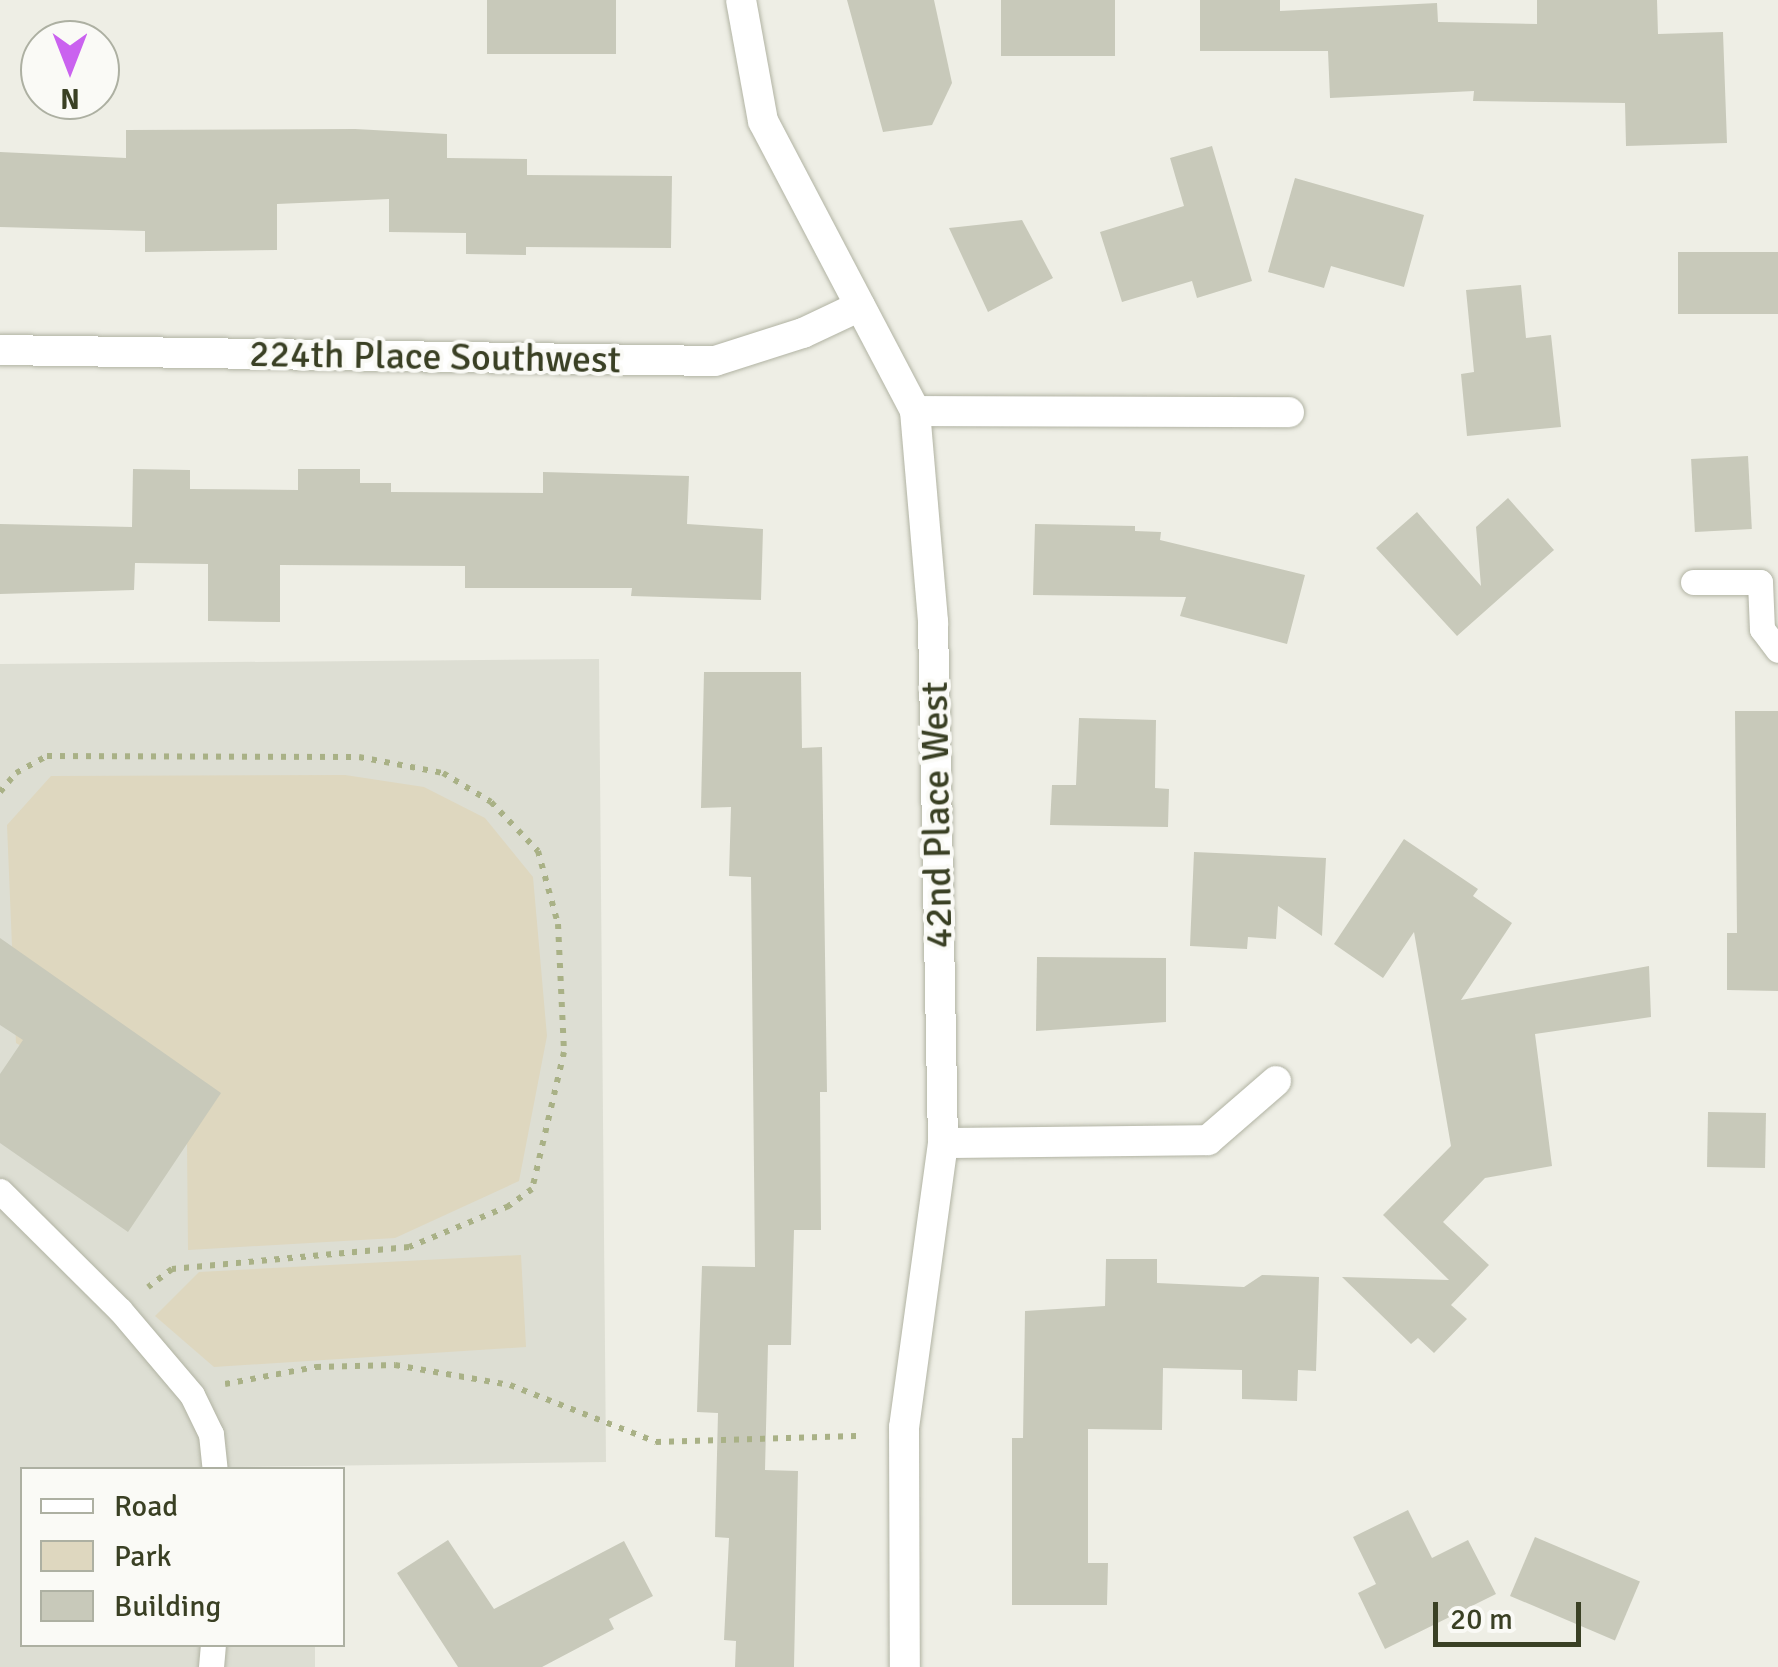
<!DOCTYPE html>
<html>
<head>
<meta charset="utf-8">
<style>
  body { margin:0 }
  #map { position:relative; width:1778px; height:1667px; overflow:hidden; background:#eeeee5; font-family:Signika,sans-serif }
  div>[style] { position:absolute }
  .built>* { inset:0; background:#ddded3 }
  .green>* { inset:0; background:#ded7bf }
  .building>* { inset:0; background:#c8c9ba; transform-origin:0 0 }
  .path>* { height:6px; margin-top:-3px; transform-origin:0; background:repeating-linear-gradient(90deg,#a9b186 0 5px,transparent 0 13px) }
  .roads { filter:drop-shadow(0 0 2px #b1b3a3) drop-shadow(0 0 2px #b1b3a3) }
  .lane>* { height:25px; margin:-12.5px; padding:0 12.5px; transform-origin:12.5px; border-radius:12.5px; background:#fff }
  .street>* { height:30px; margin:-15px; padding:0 15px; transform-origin:15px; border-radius:15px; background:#fff }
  span { translate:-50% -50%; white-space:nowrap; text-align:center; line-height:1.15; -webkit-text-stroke:8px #fafaf6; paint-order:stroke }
  .street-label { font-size:38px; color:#3a4024 }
  .legend { position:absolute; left:20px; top:1467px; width:325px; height:180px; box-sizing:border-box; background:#fafaf6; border:2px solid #adb0a2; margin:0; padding:12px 18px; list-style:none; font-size:30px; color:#3a4024 }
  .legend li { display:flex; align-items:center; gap:20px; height:50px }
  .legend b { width:50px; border:2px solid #adb0a2 }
  .north { position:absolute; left:20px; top:20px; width:100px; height:100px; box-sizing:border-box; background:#fafaf6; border:2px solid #adb0a2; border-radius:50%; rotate:180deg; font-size:28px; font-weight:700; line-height:40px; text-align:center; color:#3a4024 }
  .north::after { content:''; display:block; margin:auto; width:35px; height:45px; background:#ca62ef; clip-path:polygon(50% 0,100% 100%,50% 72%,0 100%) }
  .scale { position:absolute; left:1433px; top:1602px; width:148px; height:45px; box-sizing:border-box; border:5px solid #3a4024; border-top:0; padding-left:12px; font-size:30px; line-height:35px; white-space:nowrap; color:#3a4024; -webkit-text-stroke:8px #fafaf6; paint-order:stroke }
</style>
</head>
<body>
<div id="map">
  <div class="built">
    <div style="clip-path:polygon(599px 659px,606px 1462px,22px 1470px,22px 1644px,315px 1645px,315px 1667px,0 1667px,0 664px)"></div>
  </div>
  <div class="green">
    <div style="clip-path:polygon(345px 775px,424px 787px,485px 818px,533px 877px,547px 1036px,519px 1181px,395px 1238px,188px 1250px,187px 1142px,16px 1043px,7px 825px,51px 776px)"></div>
    <div style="clip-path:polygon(521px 1255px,526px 1347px,214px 1367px,155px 1316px,199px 1272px)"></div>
  </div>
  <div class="building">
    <div style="left:487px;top:0;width:129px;height:54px"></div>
    <div style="clip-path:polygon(847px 0,934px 0,952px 83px,932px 125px,883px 132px)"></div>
    <div style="left:1001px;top:0;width:114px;height:56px"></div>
    <div style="clip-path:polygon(1200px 0,1280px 0,1280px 11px,1437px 3px,1438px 22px,1537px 24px,1537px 0,1657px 0,1658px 34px,1723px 32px,1727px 143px,1626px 146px,1625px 103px,1473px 101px,1474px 91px,1330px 98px,1328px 51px,1200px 51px)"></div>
    <div style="clip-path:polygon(355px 129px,447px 134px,447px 158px,527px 159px,527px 175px,672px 176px,671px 248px,526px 247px,526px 255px,466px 254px,466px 233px,389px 232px,389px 199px,277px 204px,277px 250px,145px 252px,145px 231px,0 227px,0 152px,126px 158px,126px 130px)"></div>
    <div style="clip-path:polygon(1212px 146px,1252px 281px,1197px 298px,1192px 281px,1122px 302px,1100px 232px,1184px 206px,1170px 158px)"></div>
    <div style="clip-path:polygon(1295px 178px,1424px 215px,1404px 287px,1331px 266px,1324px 288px,1268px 272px)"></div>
    <div style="clip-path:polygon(1022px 220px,1053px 278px,988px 312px,949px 228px)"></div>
    <div style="left:1778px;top:252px;width:62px;height:100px;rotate:90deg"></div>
    <div style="clip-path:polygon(1521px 285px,1526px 338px,1551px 335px,1561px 427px,1467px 436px,1461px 374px,1474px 372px,1466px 290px)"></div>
    <div style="left:1748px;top:456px;width:73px;height:57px;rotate:87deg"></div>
    <div style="clip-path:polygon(133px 469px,190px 470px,190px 489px,298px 490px,298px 469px,360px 469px,360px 483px,391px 483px,391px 492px,543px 493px,543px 472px,689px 476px,687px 524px,763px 529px,761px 600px,631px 596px,632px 588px,465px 588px,465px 566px,280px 565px,280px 622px,208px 621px,208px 564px,135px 563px,134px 590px,0 594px,0 524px,132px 527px)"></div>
    <div style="clip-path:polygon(1508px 498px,1554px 550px,1457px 636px,1376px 548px,1417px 512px,1481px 586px,1476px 527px)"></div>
    <div style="clip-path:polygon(1035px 524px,1135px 526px,1135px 531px,1161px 532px,1160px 540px,1305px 575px,1287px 644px,1180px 616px,1186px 597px,1033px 595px)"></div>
    <div style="clip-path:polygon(704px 672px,801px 672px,802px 748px,822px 747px,827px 1092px,820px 1092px,821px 1230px,794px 1230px,791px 1345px,768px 1345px,765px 1470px,798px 1471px,794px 1667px,735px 1667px,736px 1641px,724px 1640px,729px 1538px,715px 1537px,718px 1413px,697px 1412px,702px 1266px,755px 1267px,751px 877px,729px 876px,731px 807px,701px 808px)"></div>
    <div style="clip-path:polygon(1735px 711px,1778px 711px,1778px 991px,1727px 990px,1727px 933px,1737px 933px)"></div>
    <div style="clip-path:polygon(1079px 718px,1156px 720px,1155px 788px,1169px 789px,1168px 827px,1050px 825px,1052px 785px,1076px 785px)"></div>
    <div style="clip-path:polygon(1404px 839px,1478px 889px,1473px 896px,1512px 923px,1461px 1000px,1649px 966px,1651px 1017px,1535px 1034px,1552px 1166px,1485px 1178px,1443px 1222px,1489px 1265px,1451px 1305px,1467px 1319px,1434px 1353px,1418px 1338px,1411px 1344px,1342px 1277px,1449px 1280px,1383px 1215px,1451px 1146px,1414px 932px,1383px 978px,1334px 944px)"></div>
    <div style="clip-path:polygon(1194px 852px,1326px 858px,1322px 936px,1278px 906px,1276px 939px,1248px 937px,1247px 949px,1190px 946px)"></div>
    <div style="clip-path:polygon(0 938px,221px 1093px,128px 1232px,0 1143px,0 1074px,23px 1040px,0 1025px)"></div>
    <div style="clip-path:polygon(1037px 957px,1166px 958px,1166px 1022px,1036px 1031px)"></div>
    <div style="left:1708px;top:1112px;width:58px;height:55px;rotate:1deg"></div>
    <div style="clip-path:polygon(1106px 1259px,1157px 1259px,1157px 1283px,1244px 1287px,1262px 1275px,1319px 1277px,1316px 1371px,1298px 1370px,1297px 1401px,1242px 1399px,1242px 1370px,1163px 1368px,1162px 1430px,1088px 1429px,1088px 1563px,1108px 1563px,1107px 1605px,1012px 1605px,1012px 1438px,1023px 1438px,1025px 1311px,1105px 1306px)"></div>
    <div style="clip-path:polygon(1408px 1510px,1432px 1558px,1468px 1540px,1496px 1594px,1385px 1649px,1358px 1593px,1376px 1584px,1353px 1537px)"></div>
    <div style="left:1535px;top:1537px;width:114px;height:64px;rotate:23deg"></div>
    <div style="clip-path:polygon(448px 1540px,494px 1609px,624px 1541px,653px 1596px,609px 1619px,614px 1629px,542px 1667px,458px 1667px,397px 1573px)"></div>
  </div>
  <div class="path">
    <div style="left:0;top:792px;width:25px;rotate:-50deg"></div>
    <div style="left:16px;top:773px;width:35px;rotate:-29deg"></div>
    <div style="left:47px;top:756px;width:312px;rotate:0.2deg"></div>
    <div style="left:359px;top:757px;width:86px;rotate:10.8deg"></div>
    <div style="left:443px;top:773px;width:56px;rotate:31.1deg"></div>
    <div style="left:491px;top:802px;width:68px;rotate:46.2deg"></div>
    <div style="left:538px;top:851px;width:76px;rotate:74.7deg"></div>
    <div style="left:558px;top:924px;width:128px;rotate:87.3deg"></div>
    <div style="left:564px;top:1052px;width:141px;rotate:103.1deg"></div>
    <div style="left:532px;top:1189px;width:29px;rotate:144deg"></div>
    <div style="left:509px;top:1206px;width:108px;rotate:157.7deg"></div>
    <div style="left:409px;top:1247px;width:238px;rotate:174.7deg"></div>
    <div style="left:172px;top:1269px;width:30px;rotate:143deg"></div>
    <div style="left:225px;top:1384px;width:93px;rotate:-10.6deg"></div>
    <div style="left:316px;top:1367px;width:79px;rotate:-1.5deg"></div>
    <div style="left:395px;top:1365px;width:117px;rotate:9.9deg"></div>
    <div style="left:510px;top:1385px;width:157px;rotate:21.3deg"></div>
    <div style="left:656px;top:1442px;width:208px;rotate:-1.7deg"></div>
  </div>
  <div class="roads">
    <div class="lane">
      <div style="left:1693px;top:582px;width:67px"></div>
      <div style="left:1760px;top:582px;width:47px;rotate:87.6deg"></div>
      <div style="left:1762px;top:629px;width:26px;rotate:53deg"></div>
      <div style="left:0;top:1191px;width:169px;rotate:44.8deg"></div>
      <div style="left:120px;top:1310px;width:111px;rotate:49.7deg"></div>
      <div style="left:192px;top:1395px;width:43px;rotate:64deg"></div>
      <div style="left:211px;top:1434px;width:36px;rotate:84deg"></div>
      <div style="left:211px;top:1667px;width:23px;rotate:-85deg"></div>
    </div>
    <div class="street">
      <div style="left:741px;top:0;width:123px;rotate:79.7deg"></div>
      <div style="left:763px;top:121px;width:327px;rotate:62.3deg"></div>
      <div style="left:915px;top:411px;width:212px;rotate:85.1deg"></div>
      <div style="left:933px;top:622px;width:521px;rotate:88.9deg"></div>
      <div style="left:943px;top:1143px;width:287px;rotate:97.8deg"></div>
      <div style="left:904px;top:1427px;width:240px;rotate:89.8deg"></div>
      <div style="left:0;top:350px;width:715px;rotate:0.88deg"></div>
      <div style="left:715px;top:361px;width:92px;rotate:-17.7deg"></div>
      <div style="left:803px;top:333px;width:63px;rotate:-25.3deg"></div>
      <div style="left:915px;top:411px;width:374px;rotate:0.2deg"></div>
      <div style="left:943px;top:1143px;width:265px;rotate:-0.6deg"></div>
      <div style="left:1208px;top:1140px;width:90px;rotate:-40.9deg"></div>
    </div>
  </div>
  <div class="street-label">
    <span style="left:435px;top:357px;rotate:1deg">224th Place Southwest</span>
    <span style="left:937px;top:815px;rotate:-91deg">42nd Place West</span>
  </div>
  <ul class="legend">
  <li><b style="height:12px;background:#fff"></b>Road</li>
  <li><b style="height:28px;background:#ded7bf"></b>Park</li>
  <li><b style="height:28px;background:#c8c9ba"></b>Building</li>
  </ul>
  <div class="north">N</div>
  <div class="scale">20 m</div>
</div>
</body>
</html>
